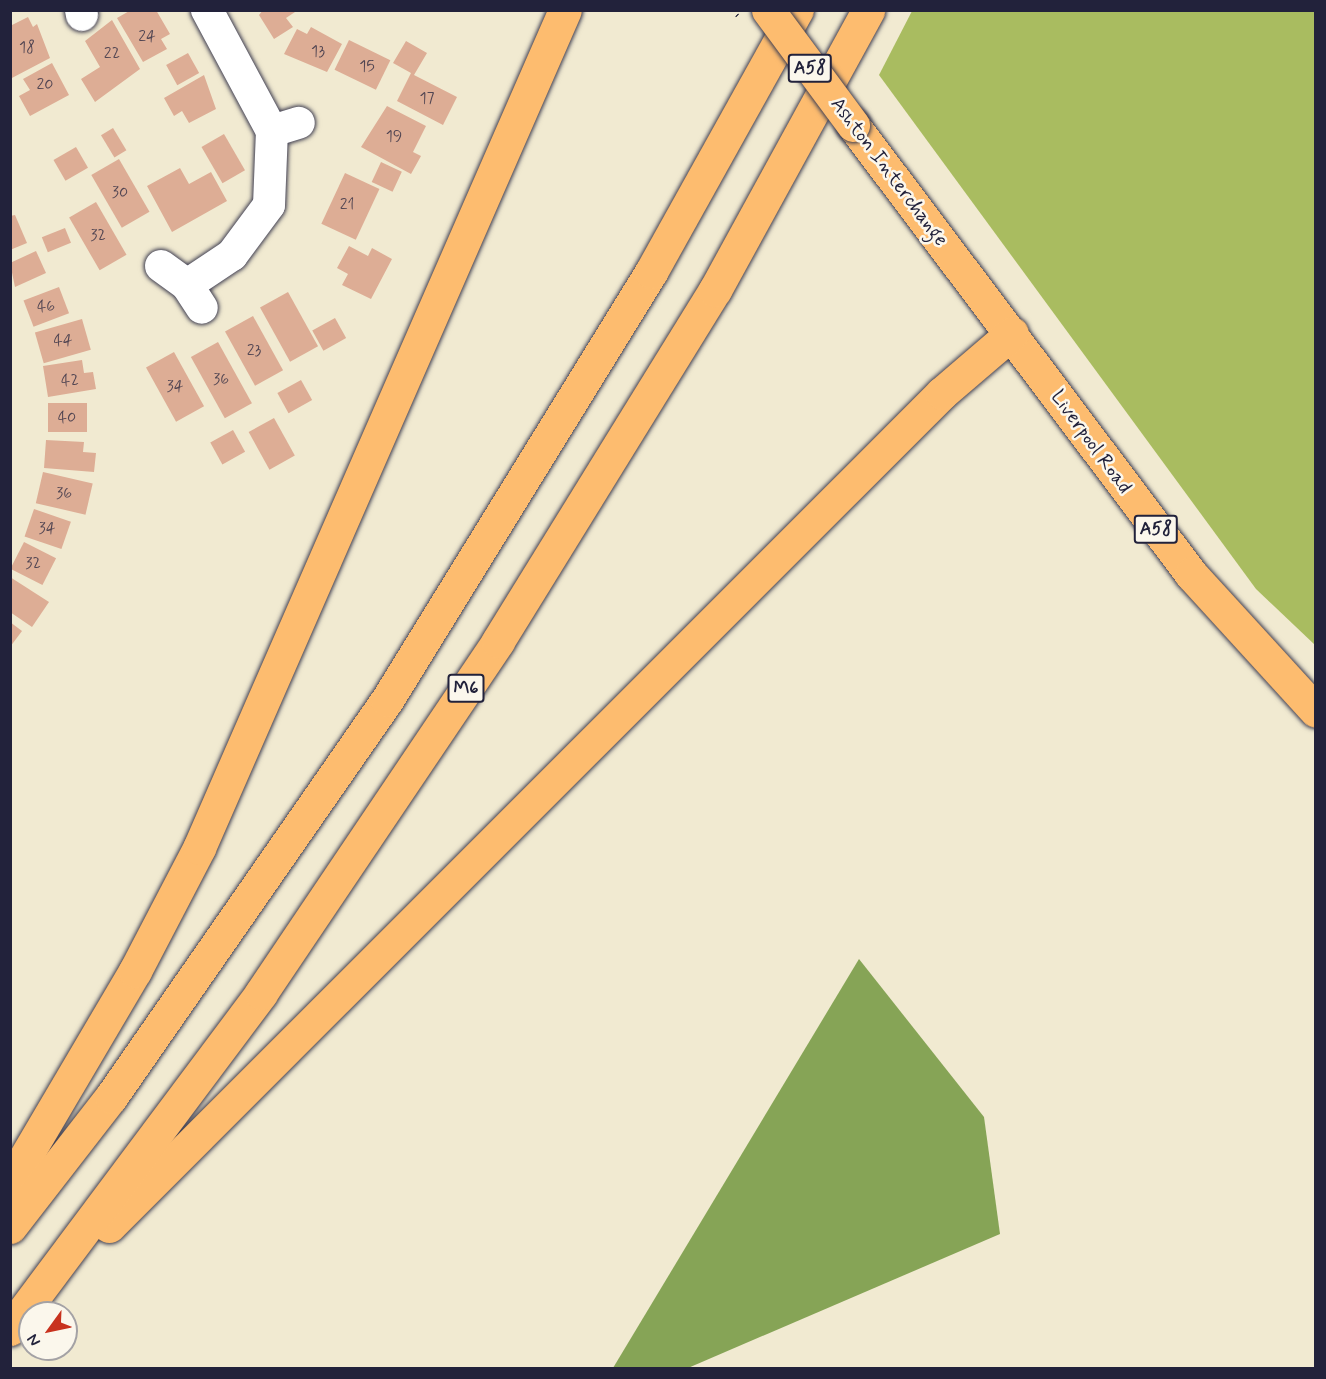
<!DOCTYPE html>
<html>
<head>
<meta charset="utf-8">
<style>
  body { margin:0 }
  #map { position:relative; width:1326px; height:1379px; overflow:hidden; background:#f1ead1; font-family:Mynerve,sans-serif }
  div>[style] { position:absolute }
  .green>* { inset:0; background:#a9bc60 }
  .forest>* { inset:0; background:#86a456 }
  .building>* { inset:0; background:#ddad95; transform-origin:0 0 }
  .path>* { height:4px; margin-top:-2px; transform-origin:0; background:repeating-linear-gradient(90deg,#414052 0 1.5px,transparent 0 6px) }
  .roads { filter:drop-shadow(0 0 2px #414052) drop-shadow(0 0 2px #414052) }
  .street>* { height:32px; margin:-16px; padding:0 16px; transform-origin:16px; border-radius:16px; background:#fff }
  .highway>* { height:33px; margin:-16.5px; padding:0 16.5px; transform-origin:16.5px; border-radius:16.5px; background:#fdbc6f }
  .bridges { filter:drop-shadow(0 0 2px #414052) drop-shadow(0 0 2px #414052) }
  .highway-bridge>* { height:33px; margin:-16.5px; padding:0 16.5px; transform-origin:16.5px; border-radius:16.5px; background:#fdbc6f }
  span { translate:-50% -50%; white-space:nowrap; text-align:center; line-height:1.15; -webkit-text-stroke:5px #fbf7ec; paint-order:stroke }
  .number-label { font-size:16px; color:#514552 }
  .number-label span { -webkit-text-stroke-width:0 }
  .shield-label span { padding:2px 4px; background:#fbf7ec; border:2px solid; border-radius:4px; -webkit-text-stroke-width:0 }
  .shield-label { font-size:18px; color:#22223b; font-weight:700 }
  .street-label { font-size:20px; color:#22223b }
  .frame { position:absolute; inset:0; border:12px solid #22223b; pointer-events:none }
  .north { position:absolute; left:18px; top:1301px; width:60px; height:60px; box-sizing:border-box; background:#fbf7ec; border:2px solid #a4a2a5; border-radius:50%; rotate:237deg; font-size:16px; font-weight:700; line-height:24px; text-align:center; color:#22223b }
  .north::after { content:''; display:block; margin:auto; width:21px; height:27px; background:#c8321e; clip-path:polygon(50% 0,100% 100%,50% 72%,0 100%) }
</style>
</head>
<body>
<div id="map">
  <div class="green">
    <div style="clip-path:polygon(912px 11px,1315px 11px,1315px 645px,1256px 589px,879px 75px)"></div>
  </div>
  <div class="forest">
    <div style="clip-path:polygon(859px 959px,984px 1117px,1000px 1234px,688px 1368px,613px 1368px)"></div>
  </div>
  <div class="building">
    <div style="clip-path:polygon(131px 10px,156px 10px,170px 34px,161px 39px,167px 49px,143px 62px,117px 18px)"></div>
    <div style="clip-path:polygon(263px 10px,298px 10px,286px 18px,293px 27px,274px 39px,259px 15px)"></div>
    <div style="clip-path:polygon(28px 17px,33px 27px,37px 24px,50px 58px,10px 79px,10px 26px)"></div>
    <div style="clip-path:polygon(112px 20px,140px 69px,95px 102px,81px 79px,100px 67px,85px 41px)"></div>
    <div style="clip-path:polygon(311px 27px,342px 44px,327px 72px,284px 54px,297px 29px,307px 34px)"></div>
    <div style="left:349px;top:40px;width:46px;height:33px;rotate:26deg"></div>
    <div style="clip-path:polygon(406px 41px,427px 53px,414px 75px,457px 97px,443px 125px,397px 101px,411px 73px,393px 63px)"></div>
    <div style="left:188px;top:53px;width:23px;height:25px;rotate:61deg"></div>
    <div style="clip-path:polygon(52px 63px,69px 95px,30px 116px,19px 96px,30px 90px,23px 79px)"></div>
    <div style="clip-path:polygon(204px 75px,216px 109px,189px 123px,182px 111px,174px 116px,164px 98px)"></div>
    <div style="clip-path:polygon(387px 106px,426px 126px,413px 152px,421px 156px,411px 174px,361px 147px)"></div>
    <div style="left:113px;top:128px;width:26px;height:14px;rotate:59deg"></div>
    <div style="left:224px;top:134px;width:42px;height:26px;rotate:60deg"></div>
    <div style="left:76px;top:147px;width:24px;height:26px;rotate:60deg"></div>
    <div style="left:119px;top:159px;width:61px;height:32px;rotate:60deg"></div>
    <div style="left:381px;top:162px;width:23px;height:22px;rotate:25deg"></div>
    <div style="clip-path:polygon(180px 168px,189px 184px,211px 172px,227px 201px,172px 232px,147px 186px)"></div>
    <div style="left:345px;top:173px;width:38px;height:56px;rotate:25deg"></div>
    <div style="left:96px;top:202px;width:61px;height:31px;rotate:60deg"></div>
    <div style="clip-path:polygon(15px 215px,27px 243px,10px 250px,10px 216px)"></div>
    <div style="left:65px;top:228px;width:16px;height:25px;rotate:68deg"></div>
    <div style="clip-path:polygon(349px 246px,368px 256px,372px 248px,392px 259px,371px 299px,342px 285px,348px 274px,337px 268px)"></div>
    <div style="clip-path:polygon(36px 251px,46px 273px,15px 287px,10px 263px)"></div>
    <div style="left:59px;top:287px;width:28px;height:38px;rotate:69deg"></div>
    <div style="left:288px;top:292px;width:62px;height:32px;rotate:61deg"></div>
    <div style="left:253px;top:316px;width:62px;height:32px;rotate:61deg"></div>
    <div style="left:335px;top:318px;width:23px;height:26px;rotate:61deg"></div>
    <div style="left:82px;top:319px;width:32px;height:49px;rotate:74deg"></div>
    <div style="left:218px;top:342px;width:70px;height:31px;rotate:61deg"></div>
    <div style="left:174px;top:352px;width:62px;height:32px;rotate:61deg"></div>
    <div style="clip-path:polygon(82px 360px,84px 373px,93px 372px,96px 389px,48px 397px,43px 366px)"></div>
    <div style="left:301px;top:380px;width:23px;height:27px;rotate:61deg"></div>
    <div style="left:48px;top:403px;width:39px;height:29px"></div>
    <div style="left:274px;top:418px;width:43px;height:29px;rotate:61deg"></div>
    <div style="left:233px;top:430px;width:25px;height:26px;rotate:61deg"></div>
    <div style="clip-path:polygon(46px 440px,84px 442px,83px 452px,96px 453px,94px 472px,44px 468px)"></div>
    <div style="left:43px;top:472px;width:51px;height:32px;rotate:13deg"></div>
    <div style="left:34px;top:509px;width:39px;height:29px;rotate:19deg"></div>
    <div style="left:24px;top:542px;width:36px;height:30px;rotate:27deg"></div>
    <div style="clip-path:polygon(10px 577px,49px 602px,32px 627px,10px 612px)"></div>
    <div style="clip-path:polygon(10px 622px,22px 631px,10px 647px)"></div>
  </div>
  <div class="path">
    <div style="left:733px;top:10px;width:10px;rotate:53deg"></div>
  </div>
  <div class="roads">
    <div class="street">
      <div style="left:81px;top:10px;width:5px;rotate:79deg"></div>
      <div style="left:207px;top:10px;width:137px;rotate:61.8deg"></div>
      <div style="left:272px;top:131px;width:28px;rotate:-17deg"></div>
      <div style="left:161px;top:266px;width:32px;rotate:36deg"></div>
      <div style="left:187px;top:285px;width:27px;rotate:57deg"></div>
      <div style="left:187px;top:285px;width:54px;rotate:-33.7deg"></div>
      <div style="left:232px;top:255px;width:62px;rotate:-53.5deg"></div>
      <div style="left:269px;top:205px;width:74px;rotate:-87.7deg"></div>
    </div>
    <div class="highway">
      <div style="left:853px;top:125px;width:562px;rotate:53.03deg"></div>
      <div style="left:1191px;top:574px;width:185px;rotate:47.6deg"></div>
      <div style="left:10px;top:1183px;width:246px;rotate:-59.5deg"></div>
      <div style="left:135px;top:971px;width:139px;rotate:-62.5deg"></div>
      <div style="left:199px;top:848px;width:914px;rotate:-66.41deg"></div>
      <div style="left:109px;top:1226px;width:1178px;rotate:-45deg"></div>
      <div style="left:942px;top:393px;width:92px;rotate:-40.6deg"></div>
      <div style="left:10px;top:1227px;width:165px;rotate:-52.2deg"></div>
      <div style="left:111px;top:1097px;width:484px;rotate:-55.2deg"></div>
      <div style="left:387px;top:700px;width:503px;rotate:-58.33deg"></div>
      <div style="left:651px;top:272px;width:300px;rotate:-60.9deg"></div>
      <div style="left:10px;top:1329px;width:419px;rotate:-53.2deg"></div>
      <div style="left:261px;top:993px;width:424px;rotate:-56deg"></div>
      <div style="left:498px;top:641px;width:413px;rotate:-58.3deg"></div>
      <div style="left:715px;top:290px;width:319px;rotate:-61.3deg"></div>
    </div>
  </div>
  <div class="bridges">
    <div class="highway-bridge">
      <div style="left:768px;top:10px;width:143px;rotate:53.5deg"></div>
    </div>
  </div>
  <div class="number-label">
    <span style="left:147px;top:37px">24</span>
    <span style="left:27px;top:48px">18</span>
    <span style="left:318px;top:52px">13</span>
    <span style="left:112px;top:54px">22</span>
    <span style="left:367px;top:67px">15</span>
    <span style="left:45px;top:85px">20</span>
    <span style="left:427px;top:99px">17</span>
    <span style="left:394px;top:137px">19</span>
    <span style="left:120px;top:193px">30</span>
    <span style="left:347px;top:205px">21</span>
    <span style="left:98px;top:236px">32</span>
    <span style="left:46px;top:307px">46</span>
    <span style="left:63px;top:341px">44</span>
    <span style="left:254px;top:351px">23</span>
    <span style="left:221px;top:380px">36</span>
    <span style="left:70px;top:381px">42</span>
    <span style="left:175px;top:387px">34</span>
    <span style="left:67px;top:418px">40</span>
    <span style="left:64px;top:494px">36</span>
    <span style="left:47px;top:529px">34</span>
    <span style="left:33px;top:564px">32</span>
  </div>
  <div class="shield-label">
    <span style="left:810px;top:68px">A58</span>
    <span style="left:1156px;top:529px">A58</span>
    <span style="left:466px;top:688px">M6</span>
  </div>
  <div class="street-label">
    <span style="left:889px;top:172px;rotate:53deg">Ashton Interchange</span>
    <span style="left:1091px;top:442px;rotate:54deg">Liverpool Road</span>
  </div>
  <div class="frame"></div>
  <div class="north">N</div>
</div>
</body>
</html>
